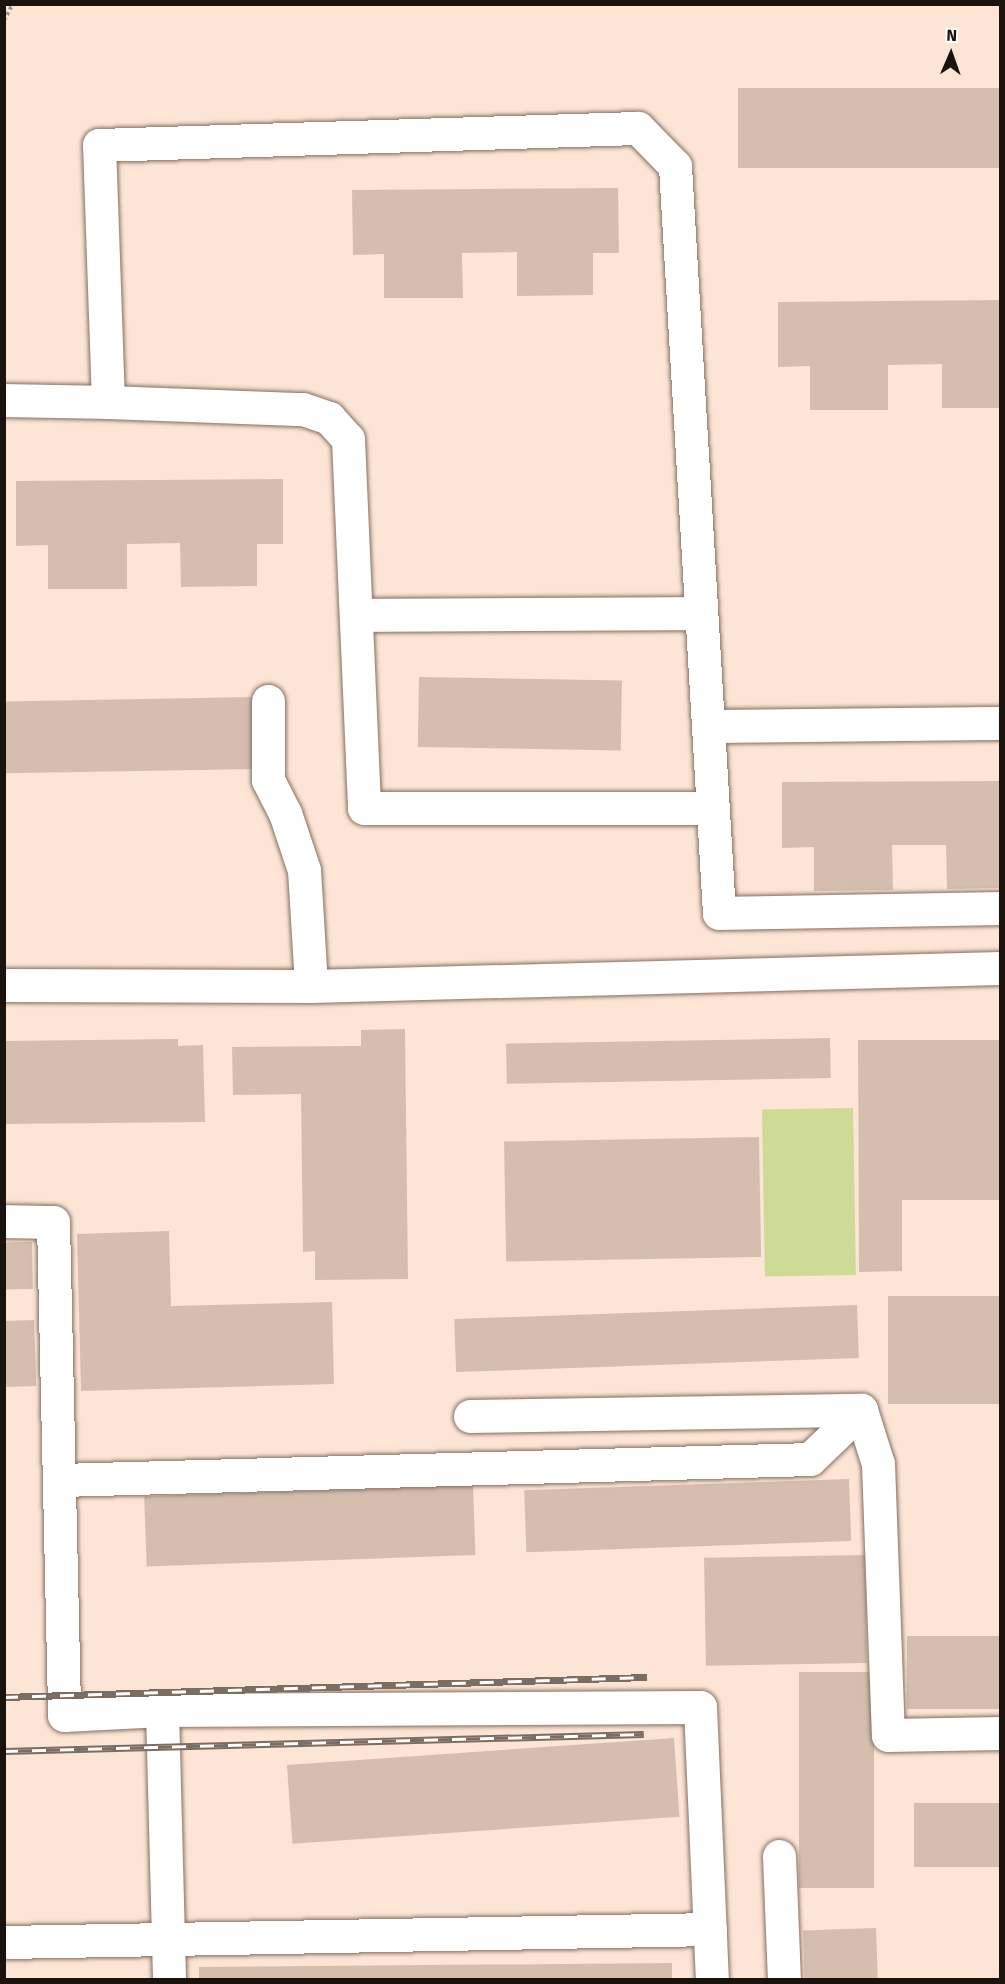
<!DOCTYPE html>
<html>
<head>
<meta charset="utf-8">
<style>
  body { margin:0 }
  #map { position:relative; width:1005px; height:1984px; overflow:hidden; background:#fde5d5; font-family:"Fira Sans",sans-serif }
  div>[style] { position:absolute }
  .green>* { inset:0; background:#cedb97; transform-origin:0 0 }
  .building>* { inset:0; background:#d5beae; transform-origin:0 0 }
  .path>* { height:4px; margin-top:-2px; transform-origin:0; background:repeating-linear-gradient(90deg,#a89689 0 3px,transparent 0 6px) }
  .roads { filter:drop-shadow(0 0 2px #846f60) drop-shadow(0 0 2px #846f60) }
  .street>* { height:33px; margin:-16.5px; padding:0 16.5px; transform-origin:16.5px; border-radius:16.5px; background:#fff }
  .rail>* { height:7px; margin-top:-3.5px; transform-origin:0; background:repeating-linear-gradient(90deg,#fff 0 14px,#7c6d63 0 28px); box-sizing:border-box; border-block:2px solid #7c6d63 }
  span { translate:-50% -50%; white-space:nowrap; text-align:center; line-height:1.15; -webkit-text-stroke:6px #fff; paint-order:stroke }
  .frame { position:absolute; inset:0; border:6px solid #1a120c; pointer-events:none }
  .north { position:absolute; left:921px; top:24px; width:60px; height:60px; -webkit-text-stroke:4px #fff; paint-order:stroke; rotate:2deg; font-size:16px; font-weight:700; line-height:24px; text-align:center; color:#1a120c }
  .north::after { content:''; display:block; margin:auto; width:21px; height:27px; background:#1a120c; clip-path:polygon(50% 0,100% 100%,50% 72%,0 100%) }
</style>
</head>
<body>
<div id="map">
  <div class="green">
    <div style="left:853px;top:1108px;width:167px;height:91px;rotate:89deg"></div>
  </div>
  <div class="building">
    <div style="left:1000px;top:88px;width:80px;height:262px;rotate:90deg"></div>
    <div style="clip-path:polygon(618px 188px,619px 253px,593px 253px,593px 295px,517px 296px,517px 252px,462px 253px,463px 298px,384px 298px,384px 254px,353px 255px,352px 190px)"></div>
    <div style="clip-path:polygon(1000px 300px,1000px 408px,942px 408px,942px 364px,888px 365px,888px 410px,810px 410px,810px 366px,778px 367px,778px 302px)"></div>
    <div style="clip-path:polygon(283px 479px,283px 544px,257px 544px,257px 586px,181px 587px,180px 543px,127px 544px,127px 589px,48px 589px,48px 545px,16px 546px,16px 481px)"></div>
    <div style="left:419px;top:677px;width:203px;height:70px;rotate:1deg"></div>
    <div style="left:255px;top:697px;width:72px;height:251px;rotate:89deg"></div>
    <div style="clip-path:polygon(1000px 781px,1000px 888px,947px 889px,946px 845px,892px 845px,893px 890px,814px 891px,814px 847px,782px 848px,782px 782px)"></div>
    <div style="clip-path:polygon(405px 1029px,408px 1279px,315px 1280px,315px 1251px,303px 1252px,301px 1094px,233px 1095px,232px 1047px,361px 1046px,361px 1030px)"></div>
    <div style="left:830px;top:1038px;width:40px;height:324px;rotate:89deg"></div>
    <div style="clip-path:polygon(178px 1039px,178px 1046px,203px 1045px,205px 1122px,4px 1124px,4px 1041px)"></div>
    <div style="clip-path:polygon(858px 1040px,1000px 1040px,1000px 1200px,902px 1200px,902px 1271px,859px 1272px)"></div>
    <div style="left:759px;top:1137px;width:120px;height:255px;rotate:89deg"></div>
    <div style="clip-path:polygon(169px 1231px,171px 1306px,332px 1302px,334px 1384px,81px 1391px,77px 1234px)"></div>
    <div style="left:32px;top:1242px;width:47px;height:28px;rotate:89deg"></div>
    <div style="left:1000px;top:1296px;width:108px;height:112px;rotate:90deg"></div>
    <div style="left:857px;top:1305px;width:53px;height:403px;rotate:88deg"></div>
    <div style="left:34px;top:1320px;width:66px;height:30px;rotate:88deg"></div>
    <div style="left:849px;top:1479px;width:62px;height:325px;rotate:88deg"></div>
    <div style="left:473px;top:1485px;width:70px;height:329px;rotate:88deg"></div>
    <div style="left:865px;top:1555px;width:108px;height:161px;rotate:89deg"></div>
    <div style="left:1000px;top:1636px;width:73px;height:93px;rotate:90deg"></div>
    <div style="left:799px;top:1672px;width:75px;height:216px"></div>
    <div style="left:674px;top:1738px;width:79px;height:388px;rotate:86deg"></div>
    <div style="left:1000px;top:1803px;width:64px;height:86px;rotate:90deg"></div>
    <div style="left:876px;top:1928px;width:52px;height:73px;rotate:88deg"></div>
    <div style="clip-path:polygon(672px 1963px,672px 1980px,199px 1980px,199px 1967px)"></div>
  </div>
  <div class="path">
    <div style="left:4px;top:20px;width:18px;rotate:-61deg"></div>
  </div>
  <div class="roads">
    <div class="street">
      <div style="left:4px;top:400px;width:104px;rotate:1.1deg"></div>
      <div style="left:108px;top:402px;width:257px;rotate:-92deg"></div>
      <div style="left:99px;top:145px;width:539px;rotate:-1.81deg"></div>
      <div style="left:638px;top:128px;width:53px;rotate:45.8deg"></div>
      <div style="left:675px;top:166px;width:748px;rotate:86.63deg"></div>
      <div style="left:719px;top:913px;width:281px;rotate:-1deg"></div>
      <div style="left:108px;top:402px;width:195px;rotate:2.1deg"></div>
      <div style="left:303px;top:409px;width:28px;rotate:19deg"></div>
      <div style="left:329px;top:418px;width:28px;rotate:48deg"></div>
      <div style="left:348px;top:439px;width:369px;rotate:87.5deg"></div>
      <div style="left:364px;top:808px;width:348px"></div>
      <div style="left:356px;top:615px;width:345px;rotate:-0.3deg"></div>
      <div style="left:268px;top:701px;width:79px;rotate:90deg"></div>
      <div style="left:268px;top:780px;width:37px;rotate:63deg"></div>
      <div style="left:285px;top:813px;width:60px;rotate:71.6deg"></div>
      <div style="left:304px;top:870px;width:116px;rotate:86.5deg"></div>
      <div style="left:708px;top:726px;width:292px;rotate:-0.6deg"></div>
      <div style="left:4px;top:985px;width:307px;rotate:0.2deg"></div>
      <div style="left:311px;top:986px;width:689px;rotate:-1.5deg"></div>
      <div style="left:4px;top:1221px;width:49px;rotate:1.2deg"></div>
      <div style="left:53px;top:1222px;width:493px;rotate:88.7deg"></div>
      <div style="left:64px;top:1715px;width:98px;rotate:-2.9deg"></div>
      <div style="left:162px;top:1710px;width:538px;rotate:-0.32deg"></div>
      <div style="left:700px;top:1707px;width:273px;rotate:87.5deg"></div>
      <div style="left:470px;top:1416px;width:391px;rotate:-0.9deg"></div>
      <div style="left:60px;top:1480px;width:750px;rotate:-1.6deg"></div>
      <div style="left:810px;top:1459px;width:71px;rotate:-43.9deg"></div>
      <div style="left:861px;top:1410px;width:57px;rotate:72.5deg"></div>
      <div style="left:878px;top:1464px;width:271px;rotate:87.9deg"></div>
      <div style="left:888px;top:1735px;width:112px;rotate:-1deg"></div>
      <div style="left:162px;top:1710px;width:270px;rotate:88.5deg"></div>
      <div style="left:779px;top:1856px;width:124px;rotate:87.7deg"></div>
      <div style="left:4px;top:1942px;width:706px;rotate:-1.05deg"></div>
    </div>
  </div>
  <div class="rail">
    <div style="left:4px;top:1697px;width:643px;rotate:-1.78deg"></div>
    <div style="left:4px;top:1751px;width:640px;rotate:-1.52deg"></div>
  </div>
  <div class="frame"></div>
  <div class="north">N</div>
</div>
</body>
</html>
